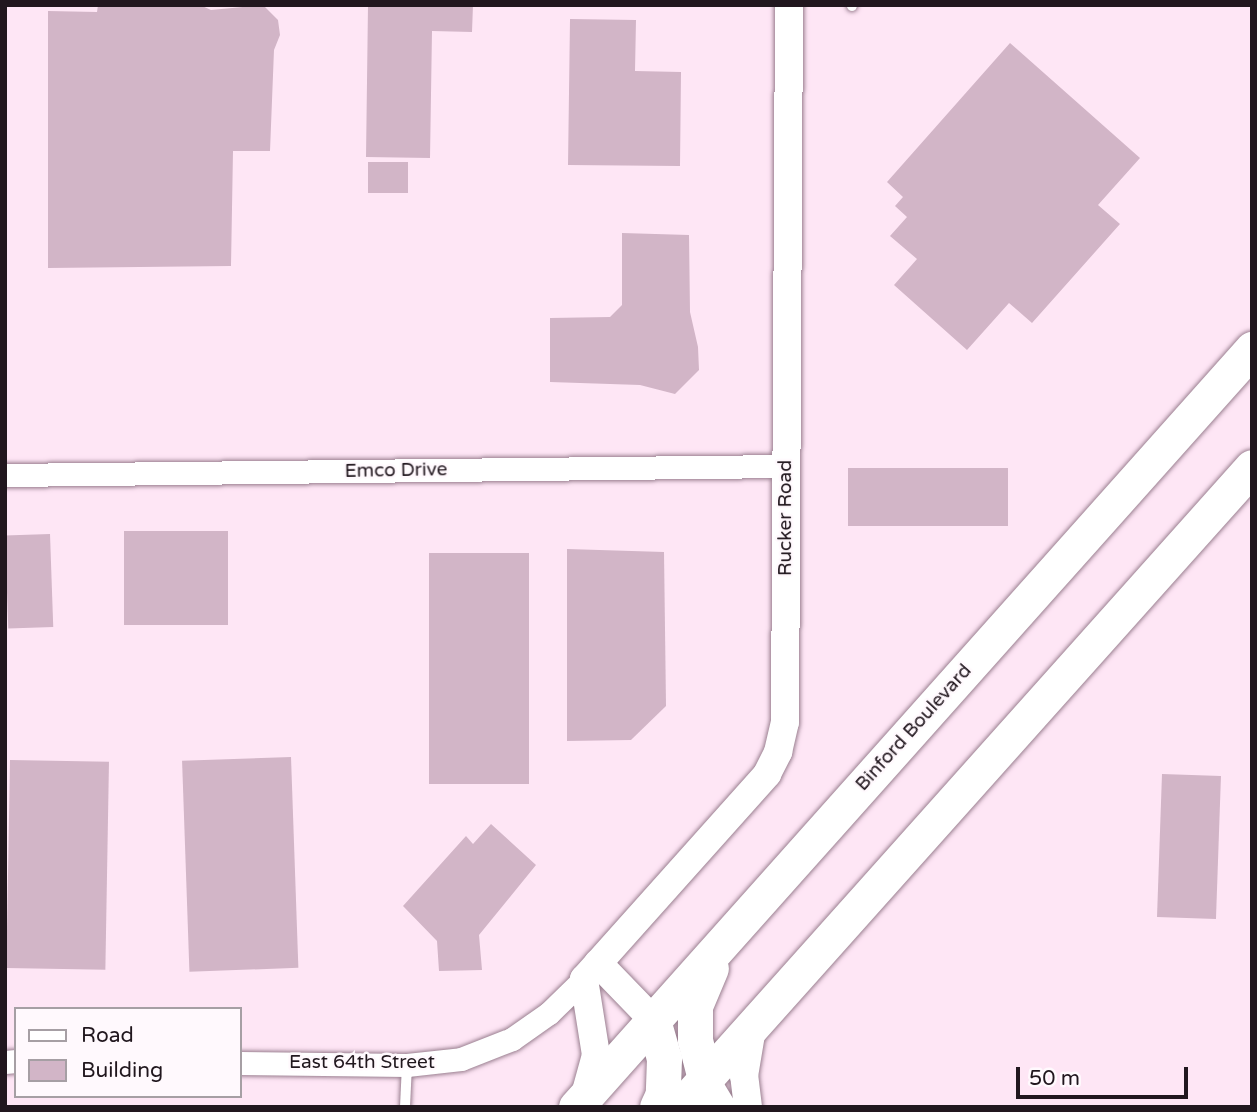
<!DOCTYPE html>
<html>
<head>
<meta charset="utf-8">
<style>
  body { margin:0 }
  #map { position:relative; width:1257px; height:1112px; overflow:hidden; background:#fee6f5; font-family:"Varela Round",sans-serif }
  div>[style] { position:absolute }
  .building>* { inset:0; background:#d2b5c7; transform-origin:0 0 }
  .roads { filter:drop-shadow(0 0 2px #9a7f90) drop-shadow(0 0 2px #9a7f90) }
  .service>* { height:10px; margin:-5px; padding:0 5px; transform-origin:5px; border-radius:5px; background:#fff }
  .minor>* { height:23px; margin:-11.5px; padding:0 11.5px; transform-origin:11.5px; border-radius:11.5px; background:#fff }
  .tertiary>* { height:28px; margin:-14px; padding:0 14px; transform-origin:14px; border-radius:14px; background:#fff }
  .primary>* { height:35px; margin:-17.5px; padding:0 17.5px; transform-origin:17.5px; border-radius:17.5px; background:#fff }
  span { translate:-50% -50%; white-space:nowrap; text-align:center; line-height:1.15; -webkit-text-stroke:5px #fff9fd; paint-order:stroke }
  .street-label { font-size:19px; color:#21171e }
  .frame { position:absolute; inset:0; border:7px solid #21171e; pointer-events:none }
  .legend { position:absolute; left:14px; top:1007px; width:228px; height:91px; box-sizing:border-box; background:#fff9fd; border:2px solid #a69fa4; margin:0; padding:9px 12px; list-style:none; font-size:21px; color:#21171e }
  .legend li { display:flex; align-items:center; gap:14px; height:35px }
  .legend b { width:35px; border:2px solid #a69fa4 }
  .scale { position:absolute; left:1016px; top:1067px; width:172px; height:32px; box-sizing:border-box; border:4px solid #21171e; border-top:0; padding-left:9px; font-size:21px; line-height:24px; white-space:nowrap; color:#21171e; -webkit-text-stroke:5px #fff9fd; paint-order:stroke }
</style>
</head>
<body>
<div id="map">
  <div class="building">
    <div style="clip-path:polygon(98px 5px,200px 5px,211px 10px,263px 5px,278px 20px,280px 35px,274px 50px,270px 151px,233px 151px,231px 266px,48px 268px,48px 11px,97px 12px)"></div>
    <div style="clip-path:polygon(368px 5px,473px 5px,472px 32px,432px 31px,430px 158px,366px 157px)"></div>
    <div style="clip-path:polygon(570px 19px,636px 20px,635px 71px,681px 72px,680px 166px,568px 165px)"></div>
    <div style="clip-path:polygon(1010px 43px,1140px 158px,1098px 205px,1120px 224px,1032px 323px,1009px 303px,967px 350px,894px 285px,917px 259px,890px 236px,907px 217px,895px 206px,903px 197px,887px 182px)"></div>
    <div style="left:408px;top:162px;width:31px;height:40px;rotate:90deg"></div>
    <div style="clip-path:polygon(622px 233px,689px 235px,690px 312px,698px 347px,699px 370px,675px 394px,640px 385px,550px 382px,550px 318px,610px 317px,622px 305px)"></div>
    <div style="left:848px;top:468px;width:160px;height:58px"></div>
    <div style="left:124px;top:531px;width:104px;height:94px"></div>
    <div style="left:50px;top:534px;width:93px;height:45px;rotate:88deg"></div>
    <div style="clip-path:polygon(567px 549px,664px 552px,666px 706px,631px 740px,567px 741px)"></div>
    <div style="left:429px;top:553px;width:100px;height:231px"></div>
    <div style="left:291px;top:757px;width:211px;height:109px;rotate:88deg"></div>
    <div style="left:10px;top:760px;width:99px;height:208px;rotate:1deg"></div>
    <div style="left:1162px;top:774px;width:59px;height:143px;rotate:2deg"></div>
    <div style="clip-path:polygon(491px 824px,536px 865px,479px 935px,482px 970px,439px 971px,437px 941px,403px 906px,466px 836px,473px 844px)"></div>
  </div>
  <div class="roads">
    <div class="service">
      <div style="left:852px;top:6px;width:1px;rotate:-90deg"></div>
      <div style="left:405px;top:1107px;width:42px;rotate:-87.3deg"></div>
    </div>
    <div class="minor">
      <div style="left:5px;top:475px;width:782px;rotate:-0.66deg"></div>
      <div style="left:5px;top:1062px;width:11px;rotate:-5deg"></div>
      <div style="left:240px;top:1063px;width:167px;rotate:0.7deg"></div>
      <div style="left:407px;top:1065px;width:54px;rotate:-6.3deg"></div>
      <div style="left:461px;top:1059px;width:55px;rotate:-21.4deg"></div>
      <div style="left:512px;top:1039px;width:45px;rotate:-35.1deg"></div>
      <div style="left:549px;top:1013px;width:49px;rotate:-44.2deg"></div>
    </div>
    <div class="tertiary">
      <div style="left:598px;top:963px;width:79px;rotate:46deg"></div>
      <div style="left:705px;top:1079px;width:33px;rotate:59deg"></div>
      <div style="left:585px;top:1095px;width:41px;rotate:-74.6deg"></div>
      <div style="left:596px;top:1055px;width:77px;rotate:-99deg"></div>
      <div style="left:584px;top:979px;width:275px;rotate:-48.2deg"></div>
      <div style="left:767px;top:774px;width:25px;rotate:-63deg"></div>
      <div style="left:778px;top:752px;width:31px;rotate:-77deg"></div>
      <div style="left:785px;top:722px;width:717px;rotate:-89.68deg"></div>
      <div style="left:748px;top:1107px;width:31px;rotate:-97deg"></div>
      <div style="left:744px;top:1076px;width:49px;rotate:-80.5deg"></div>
    </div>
    <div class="primary">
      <div style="left:653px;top:1020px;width:40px;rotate:74deg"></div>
      <div style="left:664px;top:1058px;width:36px;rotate:92deg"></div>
      <div style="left:663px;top:1094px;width:14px;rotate:115deg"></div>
      <div style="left:705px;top:1079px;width:40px;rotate:-104.4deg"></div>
      <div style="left:695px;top:1040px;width:34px;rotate:-90deg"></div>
      <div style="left:695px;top:1006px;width:41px;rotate:-67.2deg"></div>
      <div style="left:576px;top:1107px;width:1016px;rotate:-48.27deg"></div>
      <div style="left:680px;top:1107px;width:858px;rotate:-48.21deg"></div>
    </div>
  </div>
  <div class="street-label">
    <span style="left:396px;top:471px;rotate:-1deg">Emco Drive</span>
    <span style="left:786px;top:518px;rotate:-90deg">Rucker Road</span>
    <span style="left:914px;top:728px;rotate:-48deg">Binford Boulevard</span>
    <span style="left:362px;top:1063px">East 64th Street</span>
  </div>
  <div class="frame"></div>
  <ul class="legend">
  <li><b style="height:9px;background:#fff"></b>Road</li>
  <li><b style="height:19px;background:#d2b5c7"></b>Building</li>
  </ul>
  <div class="scale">50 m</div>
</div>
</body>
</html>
